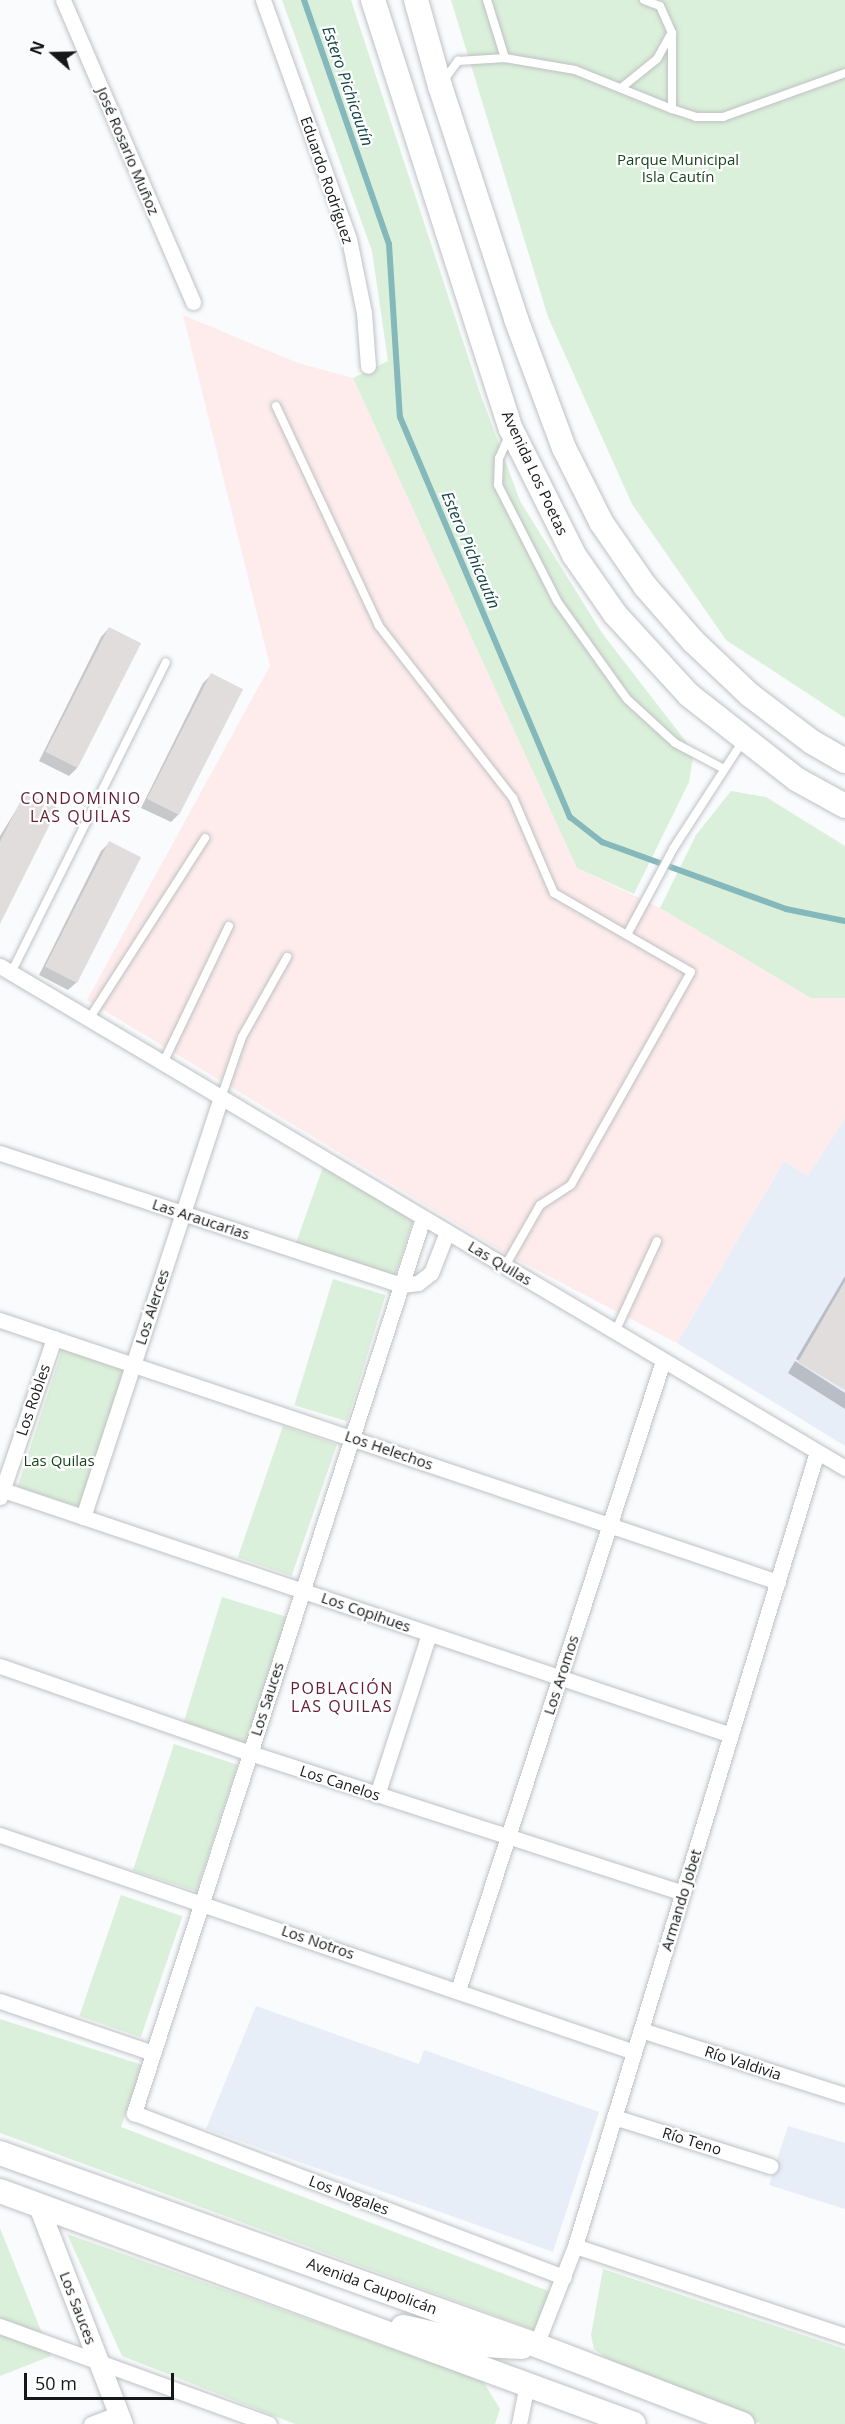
<!DOCTYPE html>
<html>
<head>
<meta charset="utf-8">
<style>
  body { margin:0 }
  #map { position:relative; width:845px; height:2424px; overflow:hidden; background:#f9fbfd; font-family:"Open Sans",sans-serif }
  div>[style] { position:absolute }
  .built>* { inset:0; background:#e8eef8 }
  .industrial>* { inset:0; background:#fdeceb }
  .green>* { inset:0; background:#dbf0da; transform-origin:0 0 }
  .shadow>* { inset:0; background:#0003 }
  .stream>* { height:6px; margin:-3px; padding:0 3px; transform-origin:3px; border-radius:3px; background:#84b8ba }
  .building>* { inset:0; background:#e1dddc; transform-origin:0 0 }
  .roads { filter:drop-shadow(0 0 2px #bfc1c4) drop-shadow(0 0 2px #bfc1c4) }
  .service>* { height:8px; margin:-4px; padding:0 4px; transform-origin:4px; border-radius:4px; background:#fff }
  .minor>* { height:15px; margin:-7.5px; padding:0 7.5px; transform-origin:7.5px; border-radius:7.5px; background:#fff }
  .tertiary>* { height:20px; margin:-10px; padding:0 10px; transform-origin:10px; border-radius:10px; background:#fff }
  .primary>* { height:24px; margin:-12px; padding:0 12px; transform-origin:12px; border-radius:12px; background:#fff }
  span { translate:-50% -50%; white-space:nowrap; text-align:center; line-height:1.15; -webkit-text-stroke:4.5px #fff; paint-order:stroke }
  .street-label { font-size:15px; color:#161718 }
  .park-label { font-size:15px; color:#19451b }
  .water-label { font-size:16px; color:#124244; font-style:italic }
  .neighbourhood-label { font-size:16px; color:#662135; letter-spacing:1.5px }
  .north { position:absolute; left:24px; top:24px; width:60px; height:60px; -webkit-text-stroke:4px #fff; paint-order:stroke; rotate:290deg; font-size:16px; font-weight:700; line-height:24px; text-align:center; color:#161718 }
  .north::after { content:''; display:block; margin:auto; width:21px; height:27px; background:#161718; clip-path:polygon(50% 0,100% 100%,50% 72%,0 100%) }
  .scale { position:absolute; left:24px; top:2373px; width:150px; height:27px; box-sizing:border-box; border:3px solid #161718; border-top:0; padding-left:8px; font-size:18px; line-height:21px; white-space:nowrap; color:#161718; -webkit-text-stroke:4px #fff; paint-order:stroke }
</style>
</head>
<body>
<div id="map">
  <div class="built">
    <div style="clip-path:polygon(845px 1118px,845px 1446px,677px 1343px,784px 1161px,808px 1176px)"></div>
    <div style="clip-path:polygon(256px 2006px,419px 2064px,424px 2050px,599px 2112px,553px 2252px,206px 2129px)"></div>
    <div style="clip-path:polygon(788px 2126px,845px 2143px,845px 2209px,769px 2185px)"></div>
  </div>
  <div class="industrial">
    <div style="clip-path:polygon(183px 315px,298px 363px,353px 378px,577px 868px,660px 908px,811px 998px,845px 998px,845px 1118px,808px 1176px,784px 1161px,677px 1343px,510px 1256px,87px 1000px,270px 666px)"></div>
  </div>
  <div class="green">
    <div style="clip-path:polygon(282px 0,351px 0,480px 393px,520px 501px,602px 633px,694px 752px,689px 782px,634px 894px,577px 868px,353px 378px,388px 361px,372px 251px)"></div>
    <div style="clip-path:polygon(451px 0,845px 0,845px 718px,726px 640px,632px 504px,548px 317px)"></div>
    <div style="clip-path:polygon(731px 791px,766px 797px,845px 846px,845px 998px,811px 998px,660px 908px,696px 835px)"></div>
    <div style="clip-path:polygon(323px 1167px,413px 1220px,395px 1276px,296px 1243px)"></div>
    <div style="left:333px;top:1279px;width:55px;height:132px;rotate:17deg"></div>
    <div style="left:63px;top:1347px;width:66px;height:147px;rotate:18deg"></div>
    <div style="left:283px;top:1426px;width:57px;height:139px;rotate:19deg"></div>
    <div style="left:222px;top:1597px;width:68px;height:133px;rotate:17deg"></div>
    <div style="left:174px;top:1744px;width:67px;height:133px;rotate:18deg"></div>
    <div style="left:121px;top:1895px;width:65px;height:128px;rotate:19deg"></div>
    <div style="clip-path:polygon(0 2019px,143px 2065px,121px 2127px,551px 2292px,537px 2331px,0 2133px)"></div>
    <div style="clip-path:polygon(0 2228px,51px 2356px,0 2376px)"></div>
    <div style="clip-path:polygon(67px 2234px,483px 2381px,500px 2409px,495px 2424px,295px 2424px,122px 2356px)"></div>
    <div style="clip-path:polygon(603px 2269px,845px 2349px,845px 2424px,761px 2424px,606px 2358px,594px 2349px,591px 2335px)"></div>
  </div>
  <div class="shadow">
    <div style="clip-path:polygon(109px 628px,77px 768px,69px 776px,39px 761px,101px 637px)"></div>
    <div style="clip-path:polygon(211px 675px,179px 814px,171px 822px,141px 808px,203px 683px)"></div>
    <div style="clip-path:polygon(26px 794px,0 920px,0 836px)"></div>
    <div style="clip-path:polygon(109px 843px,77px 982px,68px 990px,39px 975px,101px 851px)"></div>
    <div style="clip-path:polygon(845px 1276px,845px 1389px,796px 1359px)"></div>
    <div style="clip-path:polygon(795px 1361px,845px 1393px,845px 1409px,788px 1373px)"></div>
  </div>
  <div class="stream">
    <div style="left:304px;top:0;width:258px;rotate:70.8deg"></div>
    <div style="left:389px;top:244px;width:173px;rotate:86.4deg"></div>
    <div style="left:400px;top:417px;width:435px;rotate:67deg"></div>
    <div style="left:570px;top:817px;width:41px;rotate:38deg"></div>
    <div style="left:602px;top:842px;width:196px;rotate:20deg"></div>
    <div style="left:786px;top:909px;width:60px;rotate:11.5deg"></div>
  </div>
  <div class="building">
    <div style="left:109px;top:627px;width:36px;height:140px;rotate:27deg"></div>
    <div style="left:211px;top:673px;width:36px;height:141px;rotate:27deg"></div>
    <div style="clip-path:polygon(25px 792px,58px 808px,0 924px,0 842px)"></div>
    <div style="left:109px;top:841px;width:36px;height:141px;rotate:27deg"></div>
    <div style="clip-path:polygon(845px 1281px,845px 1390px,798px 1362px)"></div>
  </div>
  <div class="roads">
    <div class="service">
      <div style="left:487px;top:0;width:61px;rotate:72.8deg"></div>
      <div style="left:644px;top:0;width:17px;rotate:21deg"></div>
      <div style="left:660px;top:6px;width:30px;rotate:66deg"></div>
      <div style="left:672px;top:33px;width:76px;rotate:90deg"></div>
      <div style="left:444px;top:80px;width:24px;rotate:-54deg"></div>
      <div style="left:458px;top:61px;width:47px;rotate:-3.7deg"></div>
      <div style="left:505px;top:58px;width:71px;rotate:9.7deg"></div>
      <div style="left:575px;top:70px;width:105px;rotate:21.9deg"></div>
      <div style="left:672px;top:109px;width:25px;rotate:18deg"></div>
      <div style="left:696px;top:117px;width:27px"></div>
      <div style="left:723px;top:117px;width:130px;rotate:-19.8deg"></div>
      <div style="left:621px;top:88px;width:46px;rotate:-38.9deg"></div>
      <div style="left:657px;top:59px;width:29px;rotate:-61deg"></div>
      <div style="left:276px;top:406px;width:243px;rotate:64.9deg"></div>
      <div style="left:379px;top:626px;width:218px;rotate:52.1deg"></div>
      <div style="left:513px;top:798px;width:103px;rotate:66.7deg"></div>
      <div style="left:554px;top:893px;width:158px;rotate:30deg"></div>
      <div style="left:691px;top:972px;width:244px;rotate:119.4deg"></div>
      <div style="left:571px;top:1185px;width:37px;rotate:147deg"></div>
      <div style="left:540px;top:1205px;width:70px;rotate:119.8deg"></div>
      <div style="left:509px;top:436px;width:24px;rotate:114deg"></div>
      <div style="left:499px;top:458px;width:27px;rotate:92deg"></div>
      <div style="left:498px;top:485px;width:130px;rotate:63deg"></div>
      <div style="left:557px;top:601px;width:120px;rotate:54.5deg"></div>
      <div style="left:627px;top:699px;width:65px;rotate:42.5deg"></div>
      <div style="left:675px;top:743px;width:55px;rotate:28deg"></div>
      <div style="left:628px;top:933px;width:95px;rotate:-61.8deg"></div>
      <div style="left:673px;top:849px;width:129px;rotate:-57.1deg"></div>
      <div style="left:11px;top:973px;width:347px;rotate:-63.5deg"></div>
      <div style="left:89px;top:1019px;width:215px;rotate:-57.3deg"></div>
      <div style="left:163px;top:1063px;width:152px;rotate:-64.3deg"></div>
      <div style="left:221px;top:1098px;width:65px;rotate:-71deg"></div>
      <div style="left:242px;top:1037px;width:92px;rotate:-60.6deg"></div>
      <div style="left:615px;top:1332px;width:100px;rotate:-65.2deg"></div>
    </div>
    <div class="minor">
      <div style="left:63px;top:0;width:329px;rotate:66.7deg"></div>
      <div style="left:263px;top:0;width:254px;rotate:70.2deg"></div>
      <div style="left:349px;top:239px;width:76px;rotate:78.5deg"></div>
      <div style="left:364px;top:313px;width:53px;rotate:85.7deg"></div>
      <div style="left:0;top:966px;width:983px;rotate:30.71deg"></div>
      <div style="left:0;top:1153px;width:423px;rotate:18.2deg"></div>
      <div style="left:402px;top:1285px;width:16px;rotate:-7deg"></div>
      <div style="left:418px;top:1283px;width:16px;rotate:-38deg"></div>
      <div style="left:431px;top:1273px;width:44px;rotate:-68.7deg"></div>
      <div style="left:423px;top:1218px;width:941px;rotate:107.9deg"></div>
      <div style="left:134px;top:2113px;width:460px;rotate:20.9deg"></div>
      <div style="left:0;top:1320px;width:821px;rotate:18.61deg"></div>
      <div style="left:0;top:1489px;width:771px;rotate:18.6deg"></div>
      <div style="left:0;top:1497px;width:168px;rotate:-71.2deg"></div>
      <div style="left:83px;top:1517px;width:441px;rotate:-71.8deg"></div>
      <div style="left:0;top:1666px;width:265px;rotate:19.2deg"></div>
      <div style="left:250px;top:1753px;width:455px;rotate:17.9deg"></div>
      <div style="left:377px;top:1795px;width:169px;rotate:-72.1deg"></div>
      <div style="left:0;top:1835px;width:670px;rotate:18.89deg"></div>
      <div style="left:458px;top:1990px;width:662px;rotate:-71.95deg"></div>
      <div style="left:0;top:2001px;width:162px;rotate:18.8deg"></div>
      <div style="left:641px;top:2030px;width:214px;rotate:17.7deg"></div>
      <div style="left:614px;top:2117px;width:164px;rotate:17.4deg"></div>
      <div style="left:575px;top:2246px;width:285px;rotate:18.4deg"></div>
      <div style="left:0;top:2326px;width:286px;rotate:20deg"></div>
      <div style="left:536px;top:2345px;width:106px;rotate:-68.5deg"></div>
      <div style="left:575px;top:2246px;width:830px;rotate:-73.05deg"></div>
      <div style="left:91px;top:2424px;width:30px;rotate:-21deg"></div>
      <div style="left:519px;top:2424px;width:41px;rotate:-78.7deg"></div>
    </div>
    <div class="tertiary">
      <div style="left:38px;top:2204px;width:236px;rotate:68.9deg"></div>
    </div>
    <div class="primary">
      <div style="left:373px;top:0;width:451px;rotate:72.2deg"></div>
      <div style="left:511px;top:429px;width:141px;rotate:63.4deg"></div>
      <div style="left:574px;top:555px;width:72px;rotate:55.2deg"></div>
      <div style="left:615px;top:614px;width:110px;rotate:47.6deg"></div>
      <div style="left:689px;top:695px;width:136px;rotate:38.1deg"></div>
      <div style="left:796px;top:779px;width:56px;rotate:28.9deg"></div>
      <div style="left:416px;top:0;width:89px;rotate:74.4deg"></div>
      <div style="left:440px;top:86px;width:245px;rotate:71.9deg"></div>
      <div style="left:516px;top:319px;width:138px;rotate:69.6deg"></div>
      <div style="left:564px;top:448px;width:83px;rotate:63.4deg"></div>
      <div style="left:601px;top:522px;width:78px;rotate:55.5deg"></div>
      <div style="left:645px;top:586px;width:73px;rotate:48.9deg"></div>
      <div style="left:693px;top:641px;width:79px;rotate:43.5deg"></div>
      <div style="left:750px;top:695px;width:78px;rotate:37.2deg"></div>
      <div style="left:812px;top:742px;width:38px;rotate:30deg"></div>
      <div style="left:0;top:2153px;width:569px;rotate:19.71deg"></div>
      <div style="left:536px;top:2345px;width:221px;rotate:21deg"></div>
      <div style="left:0;top:2191px;width:675px;rotate:20.18deg"></div>
      <div style="left:403px;top:2327px;width:82px;rotate:12.7deg"></div>
      <div style="left:483px;top:2345px;width:39px;rotate:3deg"></div>
    </div>
  </div>
  <div class="street-label">
    <span style="left:128px;top:151px;rotate:67deg">José Rosario Muñoz</span>
    <span style="left:327px;top:180px;rotate:71deg">Eduardo Rodríguez</span>
    <span style="left:535px;top:473px;rotate:65deg">Avenida Los Poetas</span>
    <span style="left:201px;top:1219px;rotate:18deg">Las Araucarias</span>
    <span style="left:500px;top:1263px;rotate:31deg">Las Quilas</span>
    <span style="left:152px;top:1307px;rotate:-72deg">Los Alerces</span>
    <span style="left:33px;top:1400px;rotate:-71deg">Los Robles</span>
    <span style="left:389px;top:1450px;rotate:19deg">Los Helechos</span>
    <span style="left:366px;top:1612px;rotate:19deg">Los Copihues</span>
    <span style="left:561px;top:1675px;rotate:-72deg">Los Aromos</span>
    <span style="left:267px;top:1699px;rotate:-72deg">Los Sauces</span>
    <span style="left:340px;top:1783px;rotate:18deg">Los Canelos</span>
    <span style="left:681px;top:1900px;rotate:-73deg">Armando Jobet</span>
    <span style="left:318px;top:1942px;rotate:19deg">Los Notros</span>
    <span style="left:743px;top:2063px;rotate:18deg">Río Valdivia</span>
    <span style="left:692px;top:2141px;rotate:17deg">Río Teno</span>
    <span style="left:349px;top:2195px;rotate:21deg">Los Nogales</span>
    <span style="left:372px;top:2286px;rotate:20deg">Avenida Caupolicán</span>
    <span style="left:78px;top:2308px;rotate:69deg">Los Sauces</span>
  </div>
  <div class="park-label">
    <span style="left:678px;top:168px">Parque Municipal<br>Isla Cautín</span>
    <span style="left:59px;top:1461px">Las Quilas</span>
  </div>
  <div class="water-label">
    <span style="left:348px;top:86px;rotate:71deg">Estero Pichicautín</span>
    <span style="left:471px;top:550px;rotate:67deg">Estero Pichicautín</span>
  </div>
  <div class="neighbourhood-label">
    <span style="left:81px;top:807px">CONDOMINIO<br>LAS QUILAS</span>
    <span style="left:342px;top:1697px">POBLACIÓN<br>LAS QUILAS</span>
  </div>
  <div class="north">N</div>
  <div class="scale">50 m</div>
</div>
</body>
</html>
